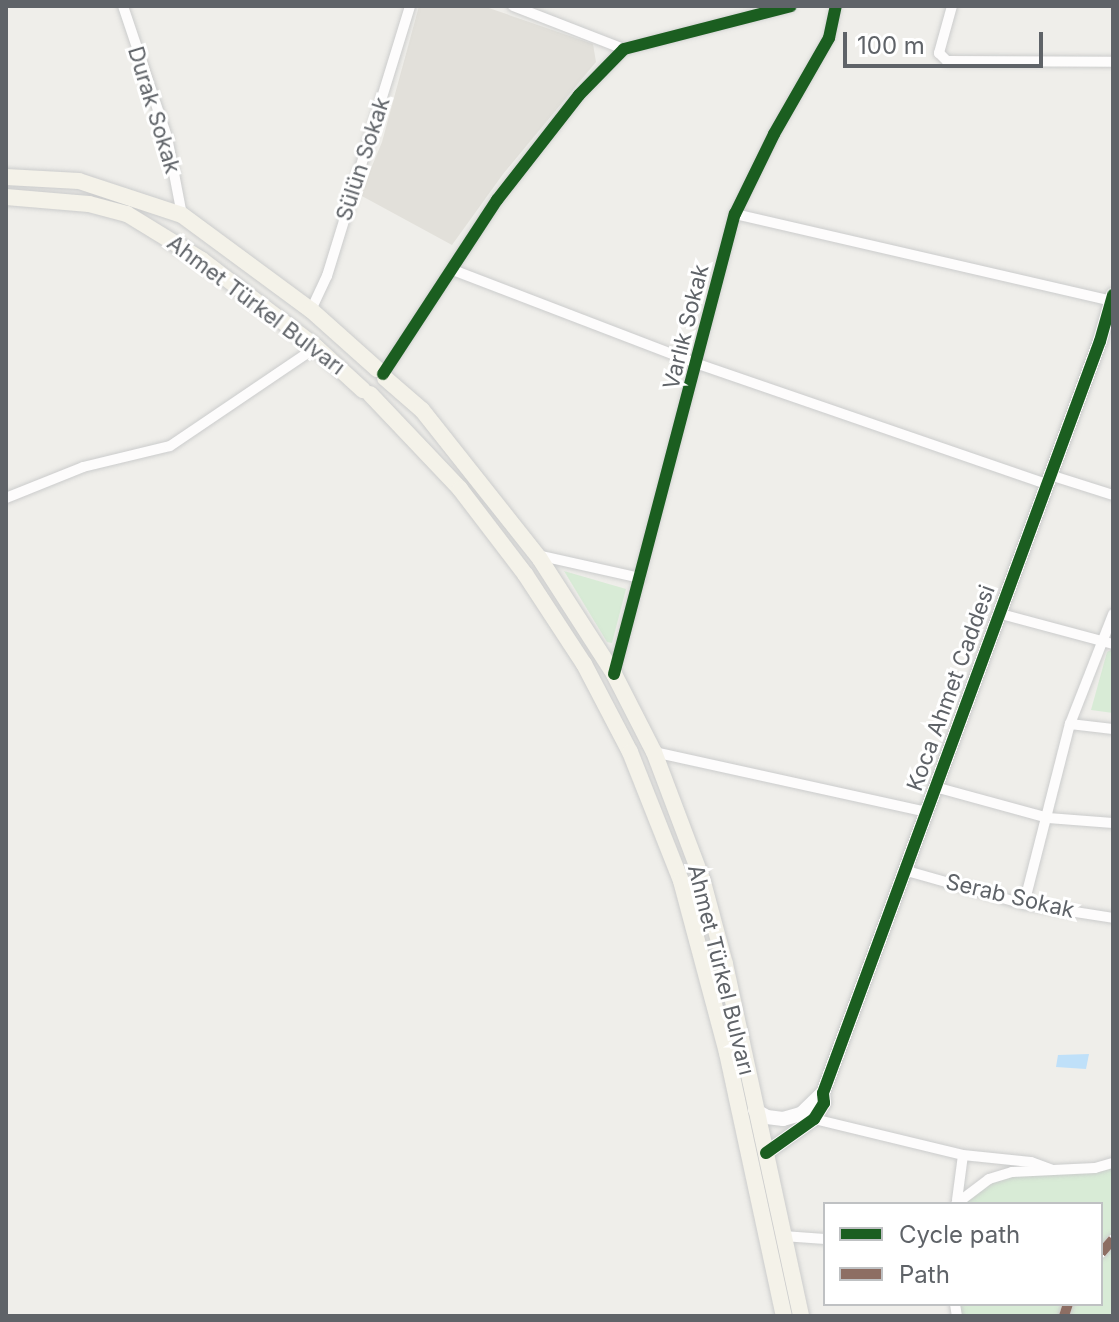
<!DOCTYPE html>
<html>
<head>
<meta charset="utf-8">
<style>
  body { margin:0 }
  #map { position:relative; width:1119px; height:1322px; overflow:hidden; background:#efeeea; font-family:Inter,sans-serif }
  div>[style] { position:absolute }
  .education>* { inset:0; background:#e2e0da }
  .green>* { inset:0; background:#d8ebd6 }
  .water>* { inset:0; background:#bfe0f9 }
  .roads { filter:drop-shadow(0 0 2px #cbcccc) drop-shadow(0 0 2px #cbcccc) }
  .street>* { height:10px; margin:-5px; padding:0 5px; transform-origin:5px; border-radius:5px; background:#fdfcfc }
  .secondary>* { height:14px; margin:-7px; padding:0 7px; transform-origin:7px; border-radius:7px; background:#fdfcfc }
  .primary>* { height:16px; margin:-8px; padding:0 8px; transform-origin:8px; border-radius:8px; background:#f4f2e9 }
  .quiet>* { height:10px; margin-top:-5px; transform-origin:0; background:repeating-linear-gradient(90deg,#8d6e63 0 20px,transparent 0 30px) }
  .cycleway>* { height:12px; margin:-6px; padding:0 6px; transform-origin:6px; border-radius:6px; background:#1b5e20 }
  span { translate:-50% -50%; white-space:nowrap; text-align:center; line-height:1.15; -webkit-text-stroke:6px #fff; paint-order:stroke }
  .street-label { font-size:22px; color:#5f6368 }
  .frame { position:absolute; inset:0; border:8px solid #5f6368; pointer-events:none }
  .legend { position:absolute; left:823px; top:1202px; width:280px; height:104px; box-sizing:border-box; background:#fff; border:2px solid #bfc1c3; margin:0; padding:10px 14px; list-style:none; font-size:24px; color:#5f6368 }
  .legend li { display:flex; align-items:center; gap:16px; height:40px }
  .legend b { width:40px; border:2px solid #bfc1c3 }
  .scale { position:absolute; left:843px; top:32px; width:200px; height:36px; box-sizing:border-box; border:4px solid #5f6368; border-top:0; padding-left:10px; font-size:24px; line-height:28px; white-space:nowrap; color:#5f6368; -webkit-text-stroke:6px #fff; paint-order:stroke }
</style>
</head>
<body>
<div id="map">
  <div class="education">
    <div style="clip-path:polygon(419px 6px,483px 6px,593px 44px,596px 62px,503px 174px,452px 245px,360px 195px,382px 142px)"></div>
  </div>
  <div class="green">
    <div style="clip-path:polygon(564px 571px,626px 589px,612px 643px,607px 642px)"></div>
    <div style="clip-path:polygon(1113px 649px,1113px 713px,1091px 710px,1107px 652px)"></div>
    <div style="clip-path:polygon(1113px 1163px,1113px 1316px,957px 1316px,955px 1304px,1101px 1304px,1101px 1204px,956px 1204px,989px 1179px)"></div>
  </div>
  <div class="water">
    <div style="clip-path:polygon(1089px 1054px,1086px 1069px,1056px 1067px,1058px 1055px)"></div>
  </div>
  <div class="roads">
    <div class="street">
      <div style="left:123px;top:6px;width:138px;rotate:71.4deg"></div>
      <div style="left:167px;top:137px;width:79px;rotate:79.1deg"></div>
      <div style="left:513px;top:6px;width:119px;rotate:21.2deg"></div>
      <div style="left:952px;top:6px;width:49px;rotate:105.5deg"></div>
      <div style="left:939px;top:53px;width:11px;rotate:45deg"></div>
      <div style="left:947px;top:61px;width:166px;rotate:0.3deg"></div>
      <div style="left:735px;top:214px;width:386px;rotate:13deg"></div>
      <div style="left:453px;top:270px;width:262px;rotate:21deg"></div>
      <div style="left:698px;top:364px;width:368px;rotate:19deg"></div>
      <div style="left:311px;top:310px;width:38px;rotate:-65deg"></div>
      <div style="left:327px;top:276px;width:282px;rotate:-72.9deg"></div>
      <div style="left:383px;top:374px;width:208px;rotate:-56.8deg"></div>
      <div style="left:497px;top:200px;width:133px;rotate:-52deg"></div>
      <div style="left:579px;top:95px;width:64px;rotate:-45.6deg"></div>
      <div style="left:624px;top:49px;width:172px;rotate:-14.4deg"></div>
      <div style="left:1050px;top:475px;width:66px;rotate:17.6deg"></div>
      <div style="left:6px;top:498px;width:83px;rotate:-21.9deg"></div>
      <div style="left:83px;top:467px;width:89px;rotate:-13.6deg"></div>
      <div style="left:170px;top:446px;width:176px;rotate:-34.1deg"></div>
      <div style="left:537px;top:555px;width:106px;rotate:12.6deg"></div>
      <div style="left:1001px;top:614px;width:116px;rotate:15deg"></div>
      <div style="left:614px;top:674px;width:476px;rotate:-75.3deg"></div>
      <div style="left:735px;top:214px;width:89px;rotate:-64deg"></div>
      <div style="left:774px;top:134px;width:111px;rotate:-60.2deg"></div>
      <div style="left:829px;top:38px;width:33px;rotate:-78deg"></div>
      <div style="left:1070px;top:724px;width:43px;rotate:6.6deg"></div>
      <div style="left:654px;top:752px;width:280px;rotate:12.4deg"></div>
      <div style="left:935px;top:787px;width:117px;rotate:15.3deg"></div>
      <div style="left:1048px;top:818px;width:65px;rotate:4.4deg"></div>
      <div style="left:907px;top:871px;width:122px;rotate:15.8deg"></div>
      <div style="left:1024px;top:904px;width:90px;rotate:8.9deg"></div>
      <div style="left:1024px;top:904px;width:186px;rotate:-75.7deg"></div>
      <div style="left:1070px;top:724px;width:118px;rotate:-68.6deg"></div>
      <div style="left:810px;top:1118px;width:157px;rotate:13.6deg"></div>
      <div style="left:963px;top:1155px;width:68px;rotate:5.9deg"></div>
      <div style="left:1031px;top:1162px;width:23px;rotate:20deg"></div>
      <div style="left:957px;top:1200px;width:45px;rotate:-82.4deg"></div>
      <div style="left:956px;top:1204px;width:41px;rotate:-37.1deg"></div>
      <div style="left:989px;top:1179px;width:24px;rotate:-17deg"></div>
      <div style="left:1012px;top:1172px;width:83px;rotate:-2.8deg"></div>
      <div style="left:1095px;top:1168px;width:19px;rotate:-16deg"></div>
      <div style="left:783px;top:1236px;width:42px;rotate:4.1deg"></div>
      <div style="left:1101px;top:1253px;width:18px;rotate:-49deg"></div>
      <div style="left:955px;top:1304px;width:12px;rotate:81deg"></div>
      <div style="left:1064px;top:1316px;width:13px;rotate:-72deg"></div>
    </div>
    <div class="secondary">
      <div style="left:755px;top:1110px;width:14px;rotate:30deg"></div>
      <div style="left:767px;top:1117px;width:16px;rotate:7deg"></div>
      <div style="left:783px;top:1119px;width:19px;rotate:-16deg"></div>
      <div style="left:801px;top:1114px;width:30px;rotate:-44deg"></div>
      <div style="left:766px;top:1153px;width:59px;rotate:-35.3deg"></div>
      <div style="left:814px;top:1119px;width:19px;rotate:-58deg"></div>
      <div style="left:824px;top:1103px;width:10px;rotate:-96deg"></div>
      <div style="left:823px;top:1093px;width:801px;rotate:-69.78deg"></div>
      <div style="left:1100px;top:341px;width:48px;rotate:-74.2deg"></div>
    </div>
    <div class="primary">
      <div style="left:6px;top:177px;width:73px;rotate:3.1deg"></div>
      <div style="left:79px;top:181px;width:108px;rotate:18.3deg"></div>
      <div style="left:182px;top:215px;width:160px;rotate:36.4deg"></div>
      <div style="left:311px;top:310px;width:89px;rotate:41.8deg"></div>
      <div style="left:6px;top:197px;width:83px;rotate:4.8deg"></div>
      <div style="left:89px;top:204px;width:39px;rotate:15deg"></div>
      <div style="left:127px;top:214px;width:88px;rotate:31.5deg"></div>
      <div style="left:202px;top:260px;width:143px;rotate:37.3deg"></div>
      <div style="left:316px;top:347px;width:64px;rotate:42.5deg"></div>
      <div style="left:385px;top:378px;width:49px;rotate:40.9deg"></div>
      <div style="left:422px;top:410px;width:190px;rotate:51.6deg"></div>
      <div style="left:540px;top:559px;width:137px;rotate:57.2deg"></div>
      <div style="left:614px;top:674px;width:88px;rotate:62.9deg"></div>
      <div style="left:654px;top:752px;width:139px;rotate:69.3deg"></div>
      <div style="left:703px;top:882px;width:85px;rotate:75deg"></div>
      <div style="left:725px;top:964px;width:360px;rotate:77.8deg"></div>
      <div style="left:370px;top:394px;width:131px;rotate:46.5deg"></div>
      <div style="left:460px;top:489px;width:107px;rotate:52.6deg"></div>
      <div style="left:525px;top:574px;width:108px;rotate:56.8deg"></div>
      <div style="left:584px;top:664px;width:99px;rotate:62.4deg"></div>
      <div style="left:630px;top:752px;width:139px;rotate:68.4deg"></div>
      <div style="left:681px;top:881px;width:178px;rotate:75deg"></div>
      <div style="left:727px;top:1053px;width:269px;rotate:77.8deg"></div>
    </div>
  </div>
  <div class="quiet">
    <div style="left:1101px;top:1253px;width:18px;rotate:-49deg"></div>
    <div style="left:1064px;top:1316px;width:13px;rotate:-72deg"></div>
  </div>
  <div class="cycleway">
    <div style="left:383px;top:374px;width:208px;rotate:-56.8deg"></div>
    <div style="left:497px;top:200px;width:133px;rotate:-52deg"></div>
    <div style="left:579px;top:95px;width:64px;rotate:-45.6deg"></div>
    <div style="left:624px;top:49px;width:172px;rotate:-14.4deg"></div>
    <div style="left:614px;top:674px;width:476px;rotate:-75.3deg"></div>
    <div style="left:735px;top:214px;width:89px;rotate:-64deg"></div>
    <div style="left:774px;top:134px;width:111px;rotate:-60.2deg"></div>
    <div style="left:829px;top:38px;width:33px;rotate:-78deg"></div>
    <div style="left:766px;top:1153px;width:59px;rotate:-35.3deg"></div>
    <div style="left:814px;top:1119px;width:19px;rotate:-58deg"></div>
    <div style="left:824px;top:1103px;width:10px;rotate:-96deg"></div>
    <div style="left:823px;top:1093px;width:801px;rotate:-69.78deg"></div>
    <div style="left:1100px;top:341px;width:48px;rotate:-74.2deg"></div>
  </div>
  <div class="street-label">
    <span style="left:154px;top:110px;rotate:73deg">Durak Sokak</span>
    <span style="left:363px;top:159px;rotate:-72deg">Sülün Sokak</span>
    <span style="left:256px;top:305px;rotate:37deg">Ahmet Türkel Bulvarı</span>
    <span style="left:686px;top:327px;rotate:-76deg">Varlık Sokak</span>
    <span style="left:951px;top:688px;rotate:-70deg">Koca Ahmet Caddesi</span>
    <span style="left:1010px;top:896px;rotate:13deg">Serab Sokak</span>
    <span style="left:721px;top:970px;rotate:76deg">Ahmet Türkel Bulvarı</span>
  </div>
  <div class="frame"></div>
  <ul class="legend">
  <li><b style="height:10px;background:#1b5e20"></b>Cycle path</li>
  <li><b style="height:10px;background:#8d6e63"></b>Path</li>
  </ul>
  <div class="scale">100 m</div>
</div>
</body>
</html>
